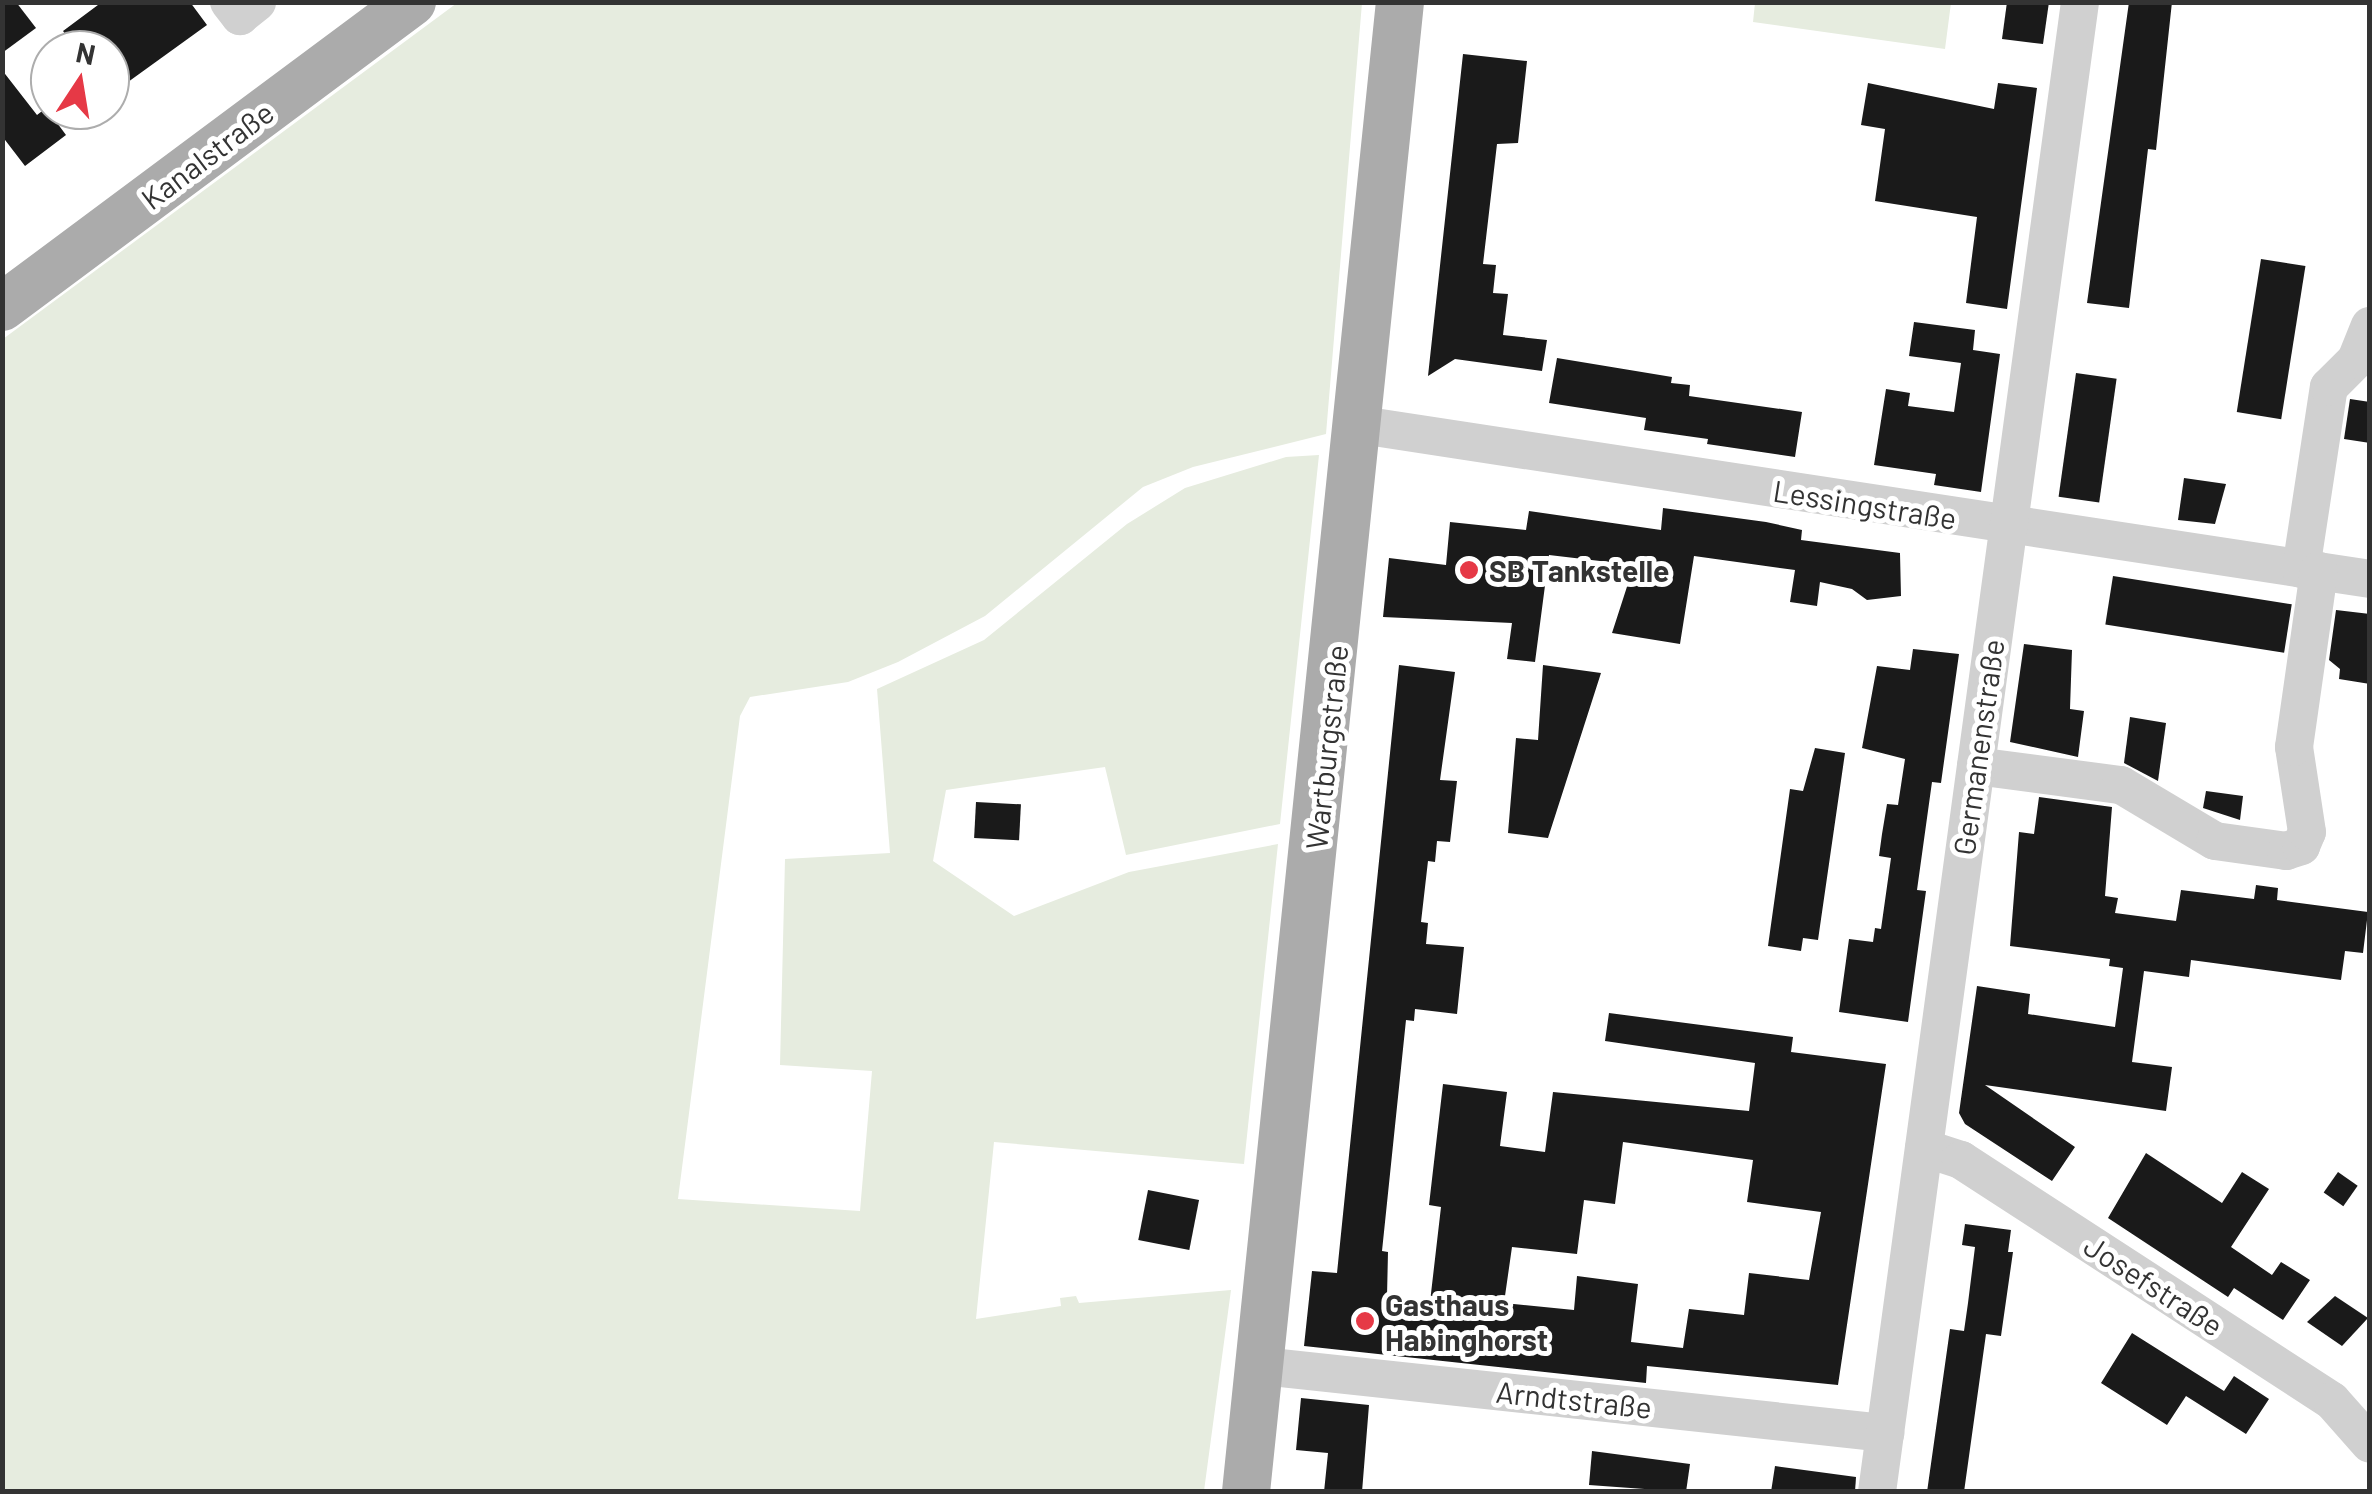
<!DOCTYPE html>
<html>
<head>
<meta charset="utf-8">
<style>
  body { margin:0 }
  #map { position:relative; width:2372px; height:1494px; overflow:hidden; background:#fff; font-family:Barlow,sans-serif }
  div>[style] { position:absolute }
  .green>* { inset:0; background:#e6ecdf }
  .building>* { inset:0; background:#1a1a1a; transform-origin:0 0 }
  .minor>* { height:38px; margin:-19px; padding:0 19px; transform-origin:19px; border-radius:19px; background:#d0d0d0 }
  .major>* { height:48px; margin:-24px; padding:0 24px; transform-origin:24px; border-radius:24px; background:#ababab }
  .dots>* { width:28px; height:28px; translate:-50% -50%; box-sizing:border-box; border:5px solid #fff; border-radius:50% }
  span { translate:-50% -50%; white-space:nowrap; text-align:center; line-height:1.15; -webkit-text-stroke:10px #fff; paint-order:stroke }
  .street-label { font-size:30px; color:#333 }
  .poi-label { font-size:30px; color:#333; font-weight:700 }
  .left { translate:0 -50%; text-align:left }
  .frame { position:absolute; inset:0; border:5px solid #333; pointer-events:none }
  .north { position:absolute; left:30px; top:30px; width:100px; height:100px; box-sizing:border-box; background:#fff; border:2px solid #adadad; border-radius:50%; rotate:12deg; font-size:28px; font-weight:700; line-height:40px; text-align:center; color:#333 }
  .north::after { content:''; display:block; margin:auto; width:35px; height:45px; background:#e63946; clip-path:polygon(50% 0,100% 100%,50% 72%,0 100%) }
</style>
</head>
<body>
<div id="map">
  <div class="green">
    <div style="clip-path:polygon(457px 3px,1362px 3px,1326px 434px,1193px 467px,1143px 487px,985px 616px,898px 662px,848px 682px,750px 697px,740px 716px,678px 1199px,860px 1211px,872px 1071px,780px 1065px,785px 859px,890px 853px,877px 689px,984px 640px,1127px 524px,1185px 488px,1286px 457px,1319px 455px,1280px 824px,1126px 855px,1105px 767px,946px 790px,933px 861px,1014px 916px,1129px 872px,1278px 844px,1244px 1164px,994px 1142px,976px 1319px,1061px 1306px,1060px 1298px,1076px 1296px,1079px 1303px,1231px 1290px,1204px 1491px,3px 1491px,3px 339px)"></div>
    <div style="clip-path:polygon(1755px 3px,1755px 2px,1951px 3px,1945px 49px,1753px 22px)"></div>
  </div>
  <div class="building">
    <div style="clip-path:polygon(2px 2px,16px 2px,36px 28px,2px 53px)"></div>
    <div style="clip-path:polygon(102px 2px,190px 2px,207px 25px,110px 95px,110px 50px,77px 50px,63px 31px)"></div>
    <div style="clip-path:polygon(2007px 2px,2049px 2px,2043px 44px,2002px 39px)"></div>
    <div style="clip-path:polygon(2129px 2px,2172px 2px,2156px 150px,2148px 149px,2129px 308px,2087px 303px)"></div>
    <div style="clip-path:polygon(1463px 54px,1527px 61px,1518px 143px,1497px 144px,1483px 264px,1496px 265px,1493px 293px,1508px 294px,1503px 335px,1547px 340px,1542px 371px,1455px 359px,1428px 376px)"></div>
    <div style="clip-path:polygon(2px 70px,37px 115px,46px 108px,66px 135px,25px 166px,2px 136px)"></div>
    <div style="clip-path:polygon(1868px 83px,1994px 109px,1998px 83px,2037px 88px,2007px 309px,1966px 303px,1977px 217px,1875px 201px,1885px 129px,1861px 125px)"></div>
    <div style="left:2261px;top:259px;width:45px;height:155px;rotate:9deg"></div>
    <div style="clip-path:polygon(1914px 322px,1975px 330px,1973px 350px,2000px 354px,1981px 492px,1934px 485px,1936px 474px,1874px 465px,1886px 389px,1910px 393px,1908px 406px,1954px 412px,1961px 363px,1909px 356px)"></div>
    <div style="clip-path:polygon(1557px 358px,1672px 377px,1671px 383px,1690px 385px,1689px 396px,1802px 412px,1795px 457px,1707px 444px,1708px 439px,1644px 430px,1646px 418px,1549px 403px)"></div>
    <div style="left:2076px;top:373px;width:41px;height:125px;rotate:8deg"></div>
    <div style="clip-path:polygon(2350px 399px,2370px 402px,2370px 443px,2344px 439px)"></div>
    <div style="clip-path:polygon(2184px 478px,2226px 484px,2215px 524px,2178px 520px)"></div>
    <div style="clip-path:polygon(1663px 508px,1766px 522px,1802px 530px,1801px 540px,1900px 553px,1901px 596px,1867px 600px,1852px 589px,1820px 582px,1817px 606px,1790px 602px,1795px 570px,1694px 556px,1680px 644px,1612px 633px,1634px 565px,1549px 555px,1535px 662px,1507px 659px,1512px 623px,1383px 617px,1389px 558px,1446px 565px,1450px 522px,1526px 530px,1529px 511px,1661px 530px)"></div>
    <div style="left:2113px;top:576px;width:181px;height:49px;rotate:9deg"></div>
    <div style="clip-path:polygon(2336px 610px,2370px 614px,2370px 684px,2339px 679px,2340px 669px,2329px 660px)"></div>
    <div style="clip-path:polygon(2024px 644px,2072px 650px,2070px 709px,2084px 711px,2078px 757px,2010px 742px)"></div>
    <div style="clip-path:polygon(1913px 649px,1959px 654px,1941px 783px,1932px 782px,1917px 890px,1926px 891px,1908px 1022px,1839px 1012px,1849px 939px,1873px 942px,1875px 928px,1881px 929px,1891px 858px,1879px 856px,1882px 834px,1887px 804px,1898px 805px,1905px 759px,1862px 748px,1877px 666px,1910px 670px)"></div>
    <div style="clip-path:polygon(evenodd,1399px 665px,1455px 672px,1440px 780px,1457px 781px,1450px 842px,1437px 841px,1435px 862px,1428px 861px,1421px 922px,1428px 923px,1426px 944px,1464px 947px,1457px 1014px,1415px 1009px,1414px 1021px,1406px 1020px,1382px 1251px,1388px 1252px,1387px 1297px,1430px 1302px,1441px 1207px,1429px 1205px,1443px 1084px,1507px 1092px,1500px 1146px,1545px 1152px,1553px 1092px,1749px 1111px,1755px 1063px,1605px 1041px,1609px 1013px,1793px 1037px,1791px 1052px,1886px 1064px,1838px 1385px,1647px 1366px,1646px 1383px,1304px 1346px,1312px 1271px,1337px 1273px,1399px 665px,1623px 1142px,1753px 1160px,1747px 1202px,1821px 1212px,1809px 1280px,1749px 1273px,1744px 1315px,1689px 1309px,1683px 1348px,1631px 1342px,1638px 1284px,1577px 1276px,1574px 1310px,1504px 1303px,1512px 1247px,1577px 1254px,1584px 1200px,1615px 1204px,1623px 1142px)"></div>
    <div style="clip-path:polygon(1543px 665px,1601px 673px,1548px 838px,1508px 833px,1516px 738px,1538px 740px)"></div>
    <div style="clip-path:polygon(2130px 717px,2166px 723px,2158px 781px,2124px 763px)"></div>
    <div style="clip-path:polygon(1815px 748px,1845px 753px,1818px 940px,1803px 938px,1801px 951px,1768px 946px,1790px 789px,1803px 791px)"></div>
    <div style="clip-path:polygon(2206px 791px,2243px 796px,2240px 820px,2203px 808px)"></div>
    <div style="clip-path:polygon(2039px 797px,2112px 807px,2105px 896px,2118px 898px,2115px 913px,2176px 921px,2181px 890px,2254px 899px,2256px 885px,2278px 888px,2277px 900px,2368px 912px,2363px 953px,2345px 951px,2341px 980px,2191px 960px,2189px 977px,2144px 971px,2132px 1062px,2172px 1067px,2166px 1111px,1985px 1085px,2075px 1147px,2052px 1181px,1965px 1124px,1959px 1113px,1977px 986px,2030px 994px,2028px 1014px,2115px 1027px,2123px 968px,2109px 966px,2110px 959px,2010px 946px,2019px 832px,2034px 834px)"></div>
    <div style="left:976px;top:802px;width:45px;height:36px;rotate:3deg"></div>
    <div style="clip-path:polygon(2146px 1153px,2222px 1203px,2242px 1172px,2269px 1189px,2231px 1247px,2272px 1275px,2281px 1262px,2310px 1280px,2283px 1320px,2234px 1288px,2228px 1297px,2108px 1218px)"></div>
    <div style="left:2338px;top:1172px;width:24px;height:25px;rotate:35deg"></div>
    <div style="left:1148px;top:1190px;width:52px;height:51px;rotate:11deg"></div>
    <div style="clip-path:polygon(1965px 1224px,2011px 1230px,2008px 1252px,2013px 1252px,2001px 1336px,1986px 1334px,1964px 1492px,1927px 1492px,1950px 1329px,1964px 1331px,1968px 1303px,1975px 1247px,1962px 1245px)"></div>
    <div style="clip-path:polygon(2335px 1296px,2368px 1318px,2342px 1346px,2307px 1322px)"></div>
    <div style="clip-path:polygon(2132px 1333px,2224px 1391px,2234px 1376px,2269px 1399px,2246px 1434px,2186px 1396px,2167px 1425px,2101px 1383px)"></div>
    <div style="clip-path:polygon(1301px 1398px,1369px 1405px,1362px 1492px,1324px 1492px,1328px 1453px,1296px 1450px)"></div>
    <div style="clip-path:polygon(1592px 1451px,1690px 1464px,1686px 1492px,1589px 1485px)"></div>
    <div style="clip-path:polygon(1775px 1466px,1856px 1477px,1855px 1492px,1771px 1492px)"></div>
  </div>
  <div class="minor">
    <div style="left:229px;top:2px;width:18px;rotate:52deg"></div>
    <div style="left:240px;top:16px;width:22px;rotate:-39deg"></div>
    <div style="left:1361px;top:425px;width:1021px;rotate:8.68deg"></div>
    <div style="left:2301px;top:569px;width:184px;rotate:-81.3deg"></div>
    <div style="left:2329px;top:387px;width:38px;rotate:-45deg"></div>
    <div style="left:2356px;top:360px;width:37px;rotate:-68deg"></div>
    <div style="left:1976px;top:766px;width:146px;rotate:7.5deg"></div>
    <div style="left:2121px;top:785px;width:109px;rotate:30.8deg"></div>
    <div style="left:2215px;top:841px;width:72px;rotate:8deg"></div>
    <div style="left:2286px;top:851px;width:16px;rotate:-18deg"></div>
    <div style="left:2301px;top:846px;width:15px;rotate:-67deg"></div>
    <div style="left:2307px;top:832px;width:86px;rotate:-98.7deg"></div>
    <div style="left:2294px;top:747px;width:178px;rotate:-81.9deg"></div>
    <div style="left:1924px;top:1148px;width:39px;rotate:18deg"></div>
    <div style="left:1961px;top:1160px;width:442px;rotate:33deg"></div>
    <div style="left:2332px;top:1401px;width:57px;rotate:48.5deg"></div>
    <div style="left:1262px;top:1366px;width:627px;rotate:6.14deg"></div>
    <div style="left:1877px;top:1492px;width:1504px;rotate:-82.24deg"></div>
  </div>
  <div class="major">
    <div style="left:2px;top:307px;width:511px;rotate:-36.65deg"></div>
    <div style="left:1246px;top:1492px;width:1498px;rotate:-84.1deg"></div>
  </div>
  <div class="dots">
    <div style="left:1469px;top:570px;background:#e63946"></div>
    <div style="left:1365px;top:1321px;background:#e63946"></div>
  </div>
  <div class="street-label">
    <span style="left:207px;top:155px;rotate:-37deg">Kanalstraße</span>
    <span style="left:1865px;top:504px;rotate:9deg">Lessingstraße</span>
    <span style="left:1326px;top:747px;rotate:-84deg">Wartburgstraße</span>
    <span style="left:1978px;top:747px;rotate:-82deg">Germanenstraße</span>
    <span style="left:2154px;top:1285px;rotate:33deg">Josefstraße</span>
    <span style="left:1574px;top:1399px;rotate:6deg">Arndtstraße</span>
  </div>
  <div class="poi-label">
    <span class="left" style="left:1489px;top:570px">SB Tankstelle</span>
    <span class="left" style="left:1385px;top:1321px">Gasthaus<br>Habinghorst</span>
  </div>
  <div class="frame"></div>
  <div class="north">N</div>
</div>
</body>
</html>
